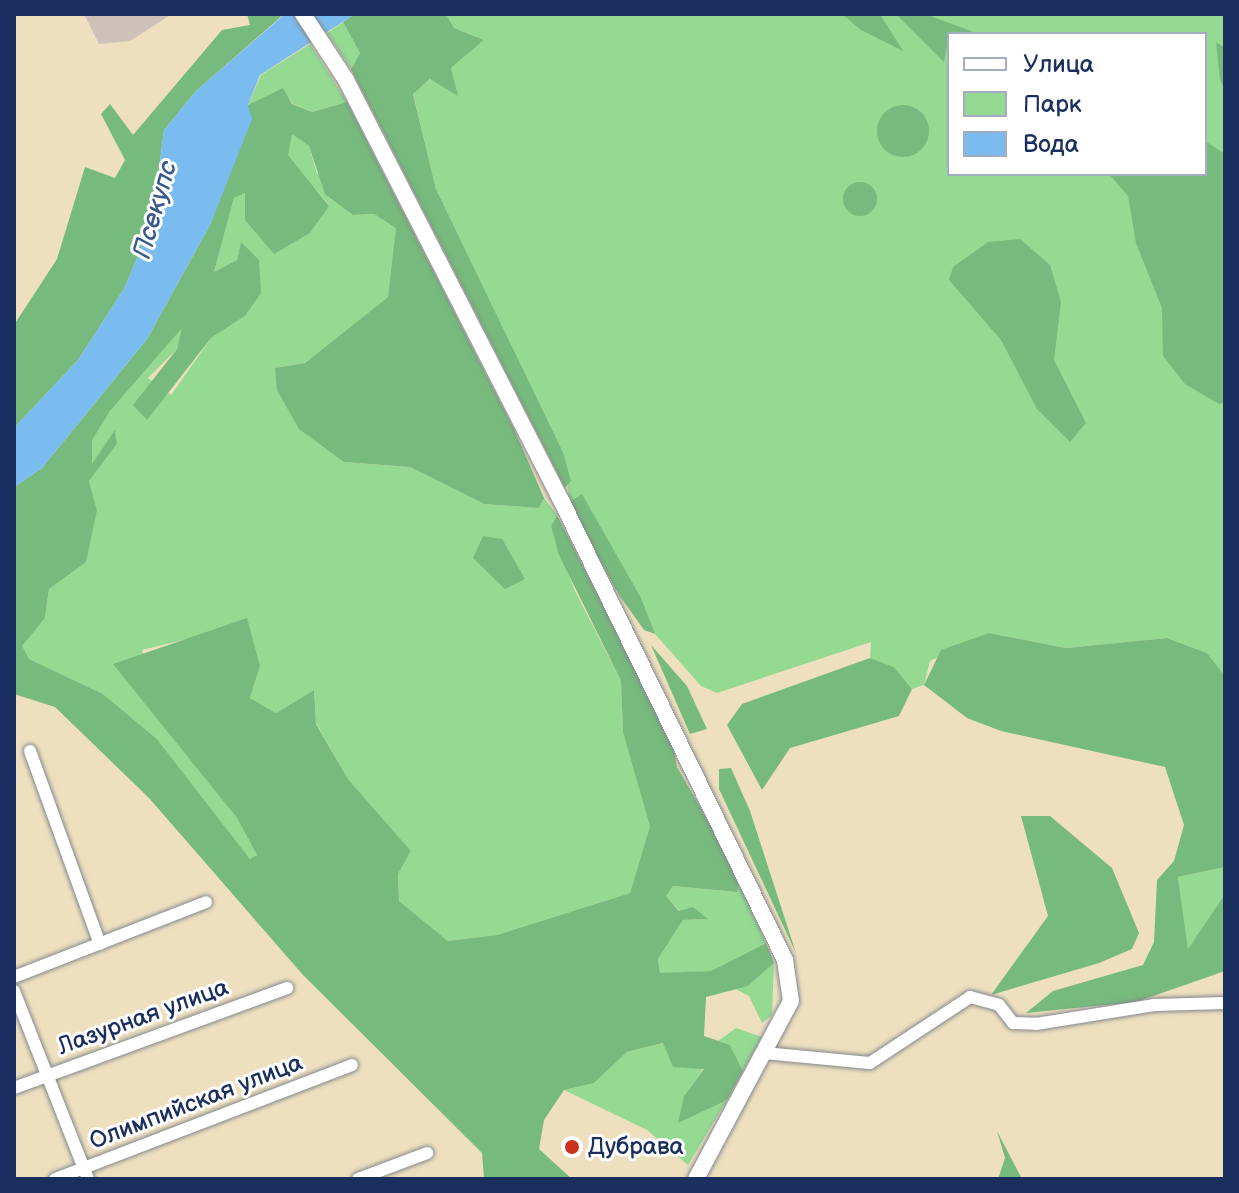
<!DOCTYPE html>
<html>
<head>
<meta charset="utf-8">
<style>
  body { margin:0 }
  #map { position:relative; width:1239px; height:1193px; overflow:hidden; background:#eee0bf; font-family:"Balsamiq Sans",sans-serif }
  div>[style] { position:absolute }
  .industrial>* { inset:0; background:#cec1ba }
  .green>* { inset:0; background:#94da93 }
  .forest>* { inset:0; background:#77ba7d }
  .round { border-radius:50% }
  .water>* { inset:0; background:#7bbcf0 }
  .roads { filter:drop-shadow(0 0 2px #84888e) drop-shadow(0 0 2px #84888e) }
  .minor>* { height:12px; margin:-6px; padding:0 6px; transform-origin:6px; border-radius:6px; background:#fff }
  .major>* { height:16px; margin:-8px; padding:0 8px; transform-origin:8px; border-radius:8px; background:#fff }
  .dots>* { width:22px; height:22px; translate:-50% -50%; box-sizing:border-box; border:4px solid #fff; border-radius:50% }
  span { translate:-50% -50%; white-space:nowrap; text-align:center; line-height:1.15; -webkit-text-stroke:6px #fff; paint-order:stroke }
  .street-label { font-size:24px; color:#1b2f5e }
  .poi-label { font-size:24px; color:#1b2f5e }
  .left { translate:0 -50%; text-align:left }
  .water-label { font-size:26px; color:#38598a; font-style:italic }
  .frame { position:absolute; inset:0; border:16px solid #1b2f5e; pointer-events:none }
  .legend { position:absolute; left:947px; top:32px; width:260px; height:144px; box-sizing:border-box; background:#fff; border:2px solid #a4acbf; margin:0; padding:10px 14px; list-style:none; font-size:24px; color:#1b2f5e }
  .legend li { display:flex; align-items:center; gap:16px; height:40px }
  .legend b { width:40px; border:2px solid #a4acbf }
</style>
</head>
<body>
<div id="map">
  <div class="industrial">
    <div style="clip-path:polygon(84px 14px,172px 14px,130px 41px,99px 44px)"></div>
  </div>
  <div class="green">
    <div style="clip-path:polygon(evenodd,446px 14px,1225px 14px,1225px 676px,1207px 653px,1167px 638px,1066px 648px,989px 633px,930px 661px,924px 685px,912px 689px,894px 667px,870px 658px,871px 642px,717px 693px,701px 686px,655px 634px,590px 508px,570px 502px,563px 452px,436px 189px,413px 93px,431px 79px,457px 95px,451px 68px,484px 40px,454px 28px,446px 14px,949px 34px,1205px 34px,1205px 174px,949px 174px,949px 34px)"></div>
    <div style="clip-path:polygon(343px 22px,360px 53px,351px 69px,327px 33px)"></div>
    <div style="clip-path:polygon(310px 44px,347px 102px,312px 112px,293px 104px,282px 89px,248px 105px,261px 75px)"></div>
    <div style="clip-path:polygon(292px 133px,309px 146px,317px 173px,353px 215px,374px 214px,396px 227px,395px 253px,388px 297px,305px 363px,275px 368px,344px 462px,410px 467px,484px 504px,539px 508px,544px 498px,557px 515px,551px 526px,575px 591px,621px 681px,623px 732px,646px 795px,650px 826px,630px 893px,497px 935px,448px 941px,399px 901px,398px 874px,411px 851px,348px 779px,316px 723px,314px 690px,276px 713px,250px 698px,260px 666px,187px 639px,142px 650px,160px 720px,237px 818px,257px 855px,250px 859px,157px 739px,103px 694px,29px 659px,21px 646px,45px 618px,49px 589px,68px 571px,97px 510px,89px 481px,117px 444px,115px 431px,91px 466px,92px 439px,110px 411px,183px 326px,177px 349px,148px 378px,171px 395px,211px 338px,245px 316px,241px 243px,237px 260px,214px 272px,234px 198px,245px 192px,329px 205px,287px 155px)"></div>
    <div style="clip-path:polygon(1225px 867px,1225px 894px,1188px 950px,1178px 877px)"></div>
    <div style="clip-path:polygon(740px 877px,766px 943px,711px 971px,660px 974px,658px 959px,683px 920px,707px 919px,680px 911px,666px 896px,673px 886px,737px 892px)"></div>
    <div style="clip-path:polygon(774px 963px,772px 1015px,762px 1023px,749px 996px,734px 988px,748px 986px)"></div>
    <div style="clip-path:polygon(736px 1028px,762px 1037px,743px 1071px,730px 1045px,718px 1041px)"></div>
    <div style="clip-path:polygon(664px 1043px,704px 1068px,684px 1096px,709px 1107px,727px 1100px,688px 1165px,647px 1130px,564px 1090px,594px 1083px,627px 1052px)"></div>
  </div>
  <div class="forest">
    <div style="clip-path:polygon(247px 14px,283px 15px,196px 91px,164px 130px,152px 222px,125px 287px,78px 360px,14px 428px,14px 325px,57px 259px,85px 167px,115px 178px,125px 160px,101px 114px,110px 104px,133px 135px,222px 30px,250px 25px)"></div>
    <div style="clip-path:polygon(355px 14px,446px 14px,454px 28px,484px 40px,451px 68px,458px 96px,430px 79px,413px 94px,436px 189px,563px 452px,571px 481px,565px 488px,351px 69px,360px 53px,343px 22px)"></div>
    <div style="clip-path:polygon(842px 14px,880px 14px,903px 51px,861px 30px)"></div>
    <div style="clip-path:polygon(896px 14px,925px 14px,979px 34px,949px 34px,944px 62px)"></div>
    <div style="clip-path:polygon(1216px 42px,1225px 48px,1225px 91px,1220px 79px)"></div>
    <div style="clip-path:polygon(283px 88px,292px 104px,312px 112px,347px 102px,514px 429px,544px 498px,539px 508px,484px 504px,410px 467px,344px 462px,299px 429px,277px 390px,275px 368px,305px 363px,388px 297px,396px 228px,374px 214px,353px 215px,325px 194px,309px 146px,292px 134px,288px 155px,329px 206px,310px 233px,274px 254px,245px 220px,245px 193px,234px 198px,214px 272px,237px 260px,241px 242px,259px 260px,261px 293px,245px 316px,211px 338px,147px 420px,133px 405px,177px 349px,182px 328px,110px 411px,92px 440px,92px 464px,115px 430px,117px 444px,89px 481px,97px 510px,86px 562px,49px 589px,45px 618px,22px 646px,29px 659px,103px 694px,157px 739px,250px 859px,257px 855px,237px 818px,113px 664px,247px 618px,260px 666px,250px 698px,276px 713px,314px 690px,316px 724px,348px 779px,411px 851px,398px 874px,399px 901px,448px 941px,497px 935px,630px 893px,650px 826px,623px 732px,621px 681px,559px 555px,551px 526px,557px 515px,672px 741px,677px 767px,740px 877px,737px 892px,673px 886px,666px 896px,679px 911px,693px 907px,708px 919px,683px 920px,658px 959px,660px 973px,711px 971px,766px 943px,774px 963px,748px 986px,706px 997px,704px 1036px,730px 1045px,743px 1071px,727px 1100px,678px 1123px,684px 1096px,704px 1069px,673px 1067px,663px 1043px,627px 1052px,594px 1083px,564px 1090px,544px 1120px,539px 1149px,572px 1179px,484px 1179px,482px 1153px,303px 975px,149px 798px,55px 707px,14px 694px,14px 487px,42px 468px,147px 339px,211px 223px,248px 105px)"></div>
    <div class="round" style="left:877px;top:105px;width:52px;height:52px"></div>
    <div style="clip-path:polygon(1205px 141px,1225px 154px,1225px 402px,1219px 404px,1185px 384px,1163px 356px,1162px 308px,1136px 243px,1128px 196px,1109px 174px,1205px 174px)"></div>
    <div class="round" style="left:843px;top:182px;width:34px;height:34px"></div>
    <div style="clip-path:polygon(1020px 239px,1050px 265px,1061px 302px,1054px 360px,1086px 423px,1070px 442px,1037px 409px,1001px 340px,949px 280px,953px 267px,988px 242px)"></div>
    <div style="clip-path:polygon(582px 494px,641px 598px,655px 634px,644px 630px,619px 595px,587px 537px,570px 502px)"></div>
    <div style="clip-path:polygon(483px 536px,502px 539px,525px 579px,505px 589px,473px 558px)"></div>
    <div style="clip-path:polygon(989px 633px,1066px 648px,1167px 638px,1207px 653px,1225px 676px,1225px 867px,1178px 877px,1188px 949px,1225px 894px,1225px 971px,1136px 1002px,1026px 1013px,1053px 991px,1143px 965px,1154px 942px,1157px 880px,1174px 861px,1184px 825px,1165px 767px,1001px 731px,967px 718px,924px 685px,941px 650px)"></div>
    <div style="clip-path:polygon(651px 645px,687px 686px,707px 729px,690px 734px)"></div>
    <div style="clip-path:polygon(870px 658px,894px 667px,912px 689px,899px 716px,790px 748px,762px 790px,727px 725px,742px 704px)"></div>
    <div style="clip-path:polygon(731px 768px,750px 811px,796px 953px,719px 789px,719px 769px)"></div>
    <div style="clip-path:polygon(1021px 816px,1050px 816px,1112px 868px,1139px 933px,1132px 949px,1099px 963px,991px 995px,1048px 916px)"></div>
    <div style="clip-path:polygon(997px 1131px,1010px 1156px,1022px 1179px,998px 1179px,1005px 1158px)"></div>
  </div>
  <div class="water">
    <div style="clip-path:polygon(285px 14px,355px 14px,260px 75px,248px 105px,252px 119px,211px 223px,147px 339px,42px 468px,14px 487px,14px 428px,78px 360px,125px 287px,152px 222px,164px 130px,196px 91px)"></div>
  </div>
  <div class="roads">
    <div class="minor">
      <div style="left:30px;top:751px;width:205px;rotate:70.1deg"></div>
      <div style="left:14px;top:977px;width:206px;rotate:-21.3deg"></div>
      <div style="left:14px;top:991px;width:202px;rotate:68.5deg"></div>
      <div style="left:764px;top:1053px;width:106px;rotate:5.4deg"></div>
      <div style="left:870px;top:1063px;width:120px;rotate:-33.4deg"></div>
      <div style="left:970px;top:997px;width:30px;rotate:15deg"></div>
      <div style="left:999px;top:1005px;width:23px;rotate:52deg"></div>
      <div style="left:1013px;top:1023px;width:23px;rotate:2deg"></div>
      <div style="left:1036px;top:1024px;width:120px;rotate:-9.1deg"></div>
      <div style="left:1154px;top:1005px;width:71px;rotate:-1.6deg"></div>
      <div style="left:14px;top:1088px;width:291px;rotate:-20.1deg"></div>
      <div style="left:55px;top:1179px;width:318px;rotate:-21deg"></div>
      <div style="left:358px;top:1179px;width:74px;rotate:-20.6deg"></div>
    </div>
    <div class="major">
      <div style="left:303px;top:14px;width:79px;rotate:56.9deg"></div>
      <div style="left:346px;top:80px;width:474px;rotate:62.9deg"></div>
      <div style="left:562px;top:502px;width:509px;rotate:64.04deg"></div>
      <div style="left:785px;top:960px;width:41px;rotate:81.7deg"></div>
      <div style="left:791px;top:1001px;width:202px;rotate:118.1deg"></div>
    </div>
  </div>
  <div class="dots">
    <div style="left:572px;top:1147px;background:#c8321e"></div>
  </div>
  <div class="street-label">
    <span style="left:143px;top:1017px;rotate:-20deg">Лазурная улица</span>
    <span style="left:196px;top:1102px;rotate:-21deg">Олимпийская улица</span>
  </div>
  <div class="poi-label">
    <span class="left" style="left:588px;top:1147px">Дубрава</span>
  </div>
  <div class="water-label">
    <span style="left:156px;top:210px;rotate:-74deg">Псекупс</span>
  </div>
  <div class="frame"></div>
  <ul class="legend">
  <li><b style="height:10px;background:#fff"></b>Улица</li>
  <li><b style="height:22px;background:#94da93"></b>Парк</li>
  <li><b style="height:22px;background:#7bbcf0"></b>Вода</li>
  </ul>
</div>
</body>
</html>
